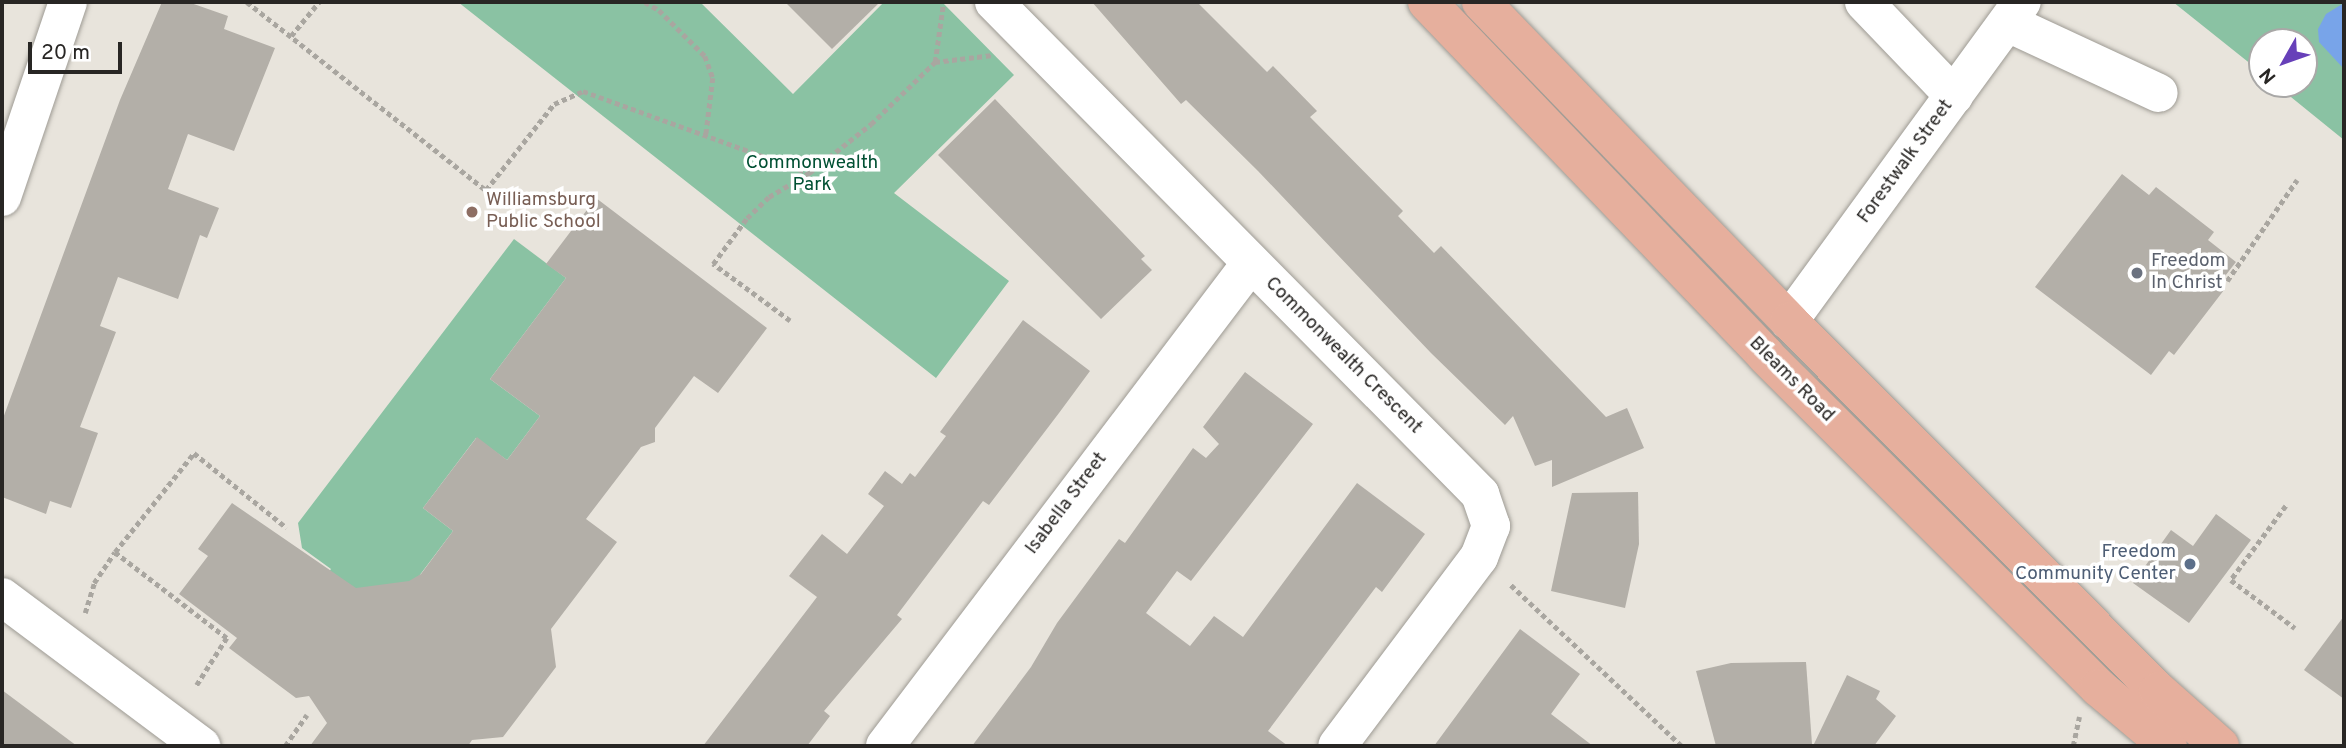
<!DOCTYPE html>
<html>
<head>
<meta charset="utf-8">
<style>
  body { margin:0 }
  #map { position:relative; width:2346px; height:748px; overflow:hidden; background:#e8e4dc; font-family:Overpass,sans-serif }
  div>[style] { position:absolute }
  .green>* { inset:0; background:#8ac2a3 }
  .water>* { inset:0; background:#78a4e9 }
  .building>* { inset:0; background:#b3afa8 }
  .path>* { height:4.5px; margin-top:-2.25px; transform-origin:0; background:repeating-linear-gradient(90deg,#a9a6a0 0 5px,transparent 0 8.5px) }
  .roads { filter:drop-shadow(0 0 2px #9e9b94) drop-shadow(0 0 2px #9e9b94) }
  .minor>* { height:38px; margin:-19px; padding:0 19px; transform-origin:19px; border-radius:19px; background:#fff }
  .major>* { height:38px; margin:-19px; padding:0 19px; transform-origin:19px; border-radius:19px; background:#e6af9d }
  .dots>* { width:19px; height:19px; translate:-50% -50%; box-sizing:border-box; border:4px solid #fff; border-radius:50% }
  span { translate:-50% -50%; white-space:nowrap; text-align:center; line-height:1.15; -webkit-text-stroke:7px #fff; paint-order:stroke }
  .street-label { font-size:19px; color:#282624 }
  .park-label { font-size:19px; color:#015033 }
  .education-label { font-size:19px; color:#785e54 }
  .left { translate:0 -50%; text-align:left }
  .worship-label { font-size:19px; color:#5b616d }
  .service-label { font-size:19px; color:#4e5e75 }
  .right { translate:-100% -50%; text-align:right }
  .frame { position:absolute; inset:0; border:4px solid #282624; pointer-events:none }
  .north { position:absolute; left:2248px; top:28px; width:70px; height:70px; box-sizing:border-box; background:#fff; border:2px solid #a9a8a7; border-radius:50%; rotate:230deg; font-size:19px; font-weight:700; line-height:28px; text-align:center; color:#282624 }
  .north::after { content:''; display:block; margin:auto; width:24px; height:32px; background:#6740b9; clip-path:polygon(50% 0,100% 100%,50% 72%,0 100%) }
  .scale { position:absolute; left:28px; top:42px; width:94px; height:32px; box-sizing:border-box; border:4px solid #282624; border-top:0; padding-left:9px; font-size:21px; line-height:24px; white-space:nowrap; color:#282624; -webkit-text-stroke:5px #fff; paint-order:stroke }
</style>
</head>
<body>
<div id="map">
  <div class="green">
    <div style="clip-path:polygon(458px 2px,700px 2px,793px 94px,884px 2px,942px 2px,1014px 75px,894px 193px,1009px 281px,936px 378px)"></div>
    <div style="clip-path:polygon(2173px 2px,2344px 2px,2344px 140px,2275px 84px,2304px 84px,2304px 42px,2262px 42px,2262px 73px)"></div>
    <div style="clip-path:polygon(514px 239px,566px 278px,490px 379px,540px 416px,507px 460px,476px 438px,423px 508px,453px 531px,416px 580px,352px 609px,319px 585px,331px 569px,302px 548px,298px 523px)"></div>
  </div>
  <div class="water">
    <div style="clip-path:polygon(2344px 3px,2344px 69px,2319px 42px,2318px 29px,2326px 14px)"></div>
  </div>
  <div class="building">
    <div style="clip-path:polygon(162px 2px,188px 2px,228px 16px,224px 29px,275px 48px,234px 151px,188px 134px,168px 189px,219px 208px,207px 238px,200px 235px,178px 299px,118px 277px,100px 326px,116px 332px,80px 427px,98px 433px,71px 508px,50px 501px,46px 514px,2px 497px,2px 421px,120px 100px)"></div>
    <div style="clip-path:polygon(785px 2px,880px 2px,832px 49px)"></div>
    <div style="clip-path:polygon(1092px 2px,1197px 2px,1267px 72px,1273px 66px,1317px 111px,1310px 117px,1403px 211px,1398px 216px,1434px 253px,1441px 246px,1606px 417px,1627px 408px,1644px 448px,1552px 487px,1552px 460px,1535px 466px,1513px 416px,1505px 425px,1431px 353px,1258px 171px,1186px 100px,1181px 104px)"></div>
    <div style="clip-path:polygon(995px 99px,1145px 256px,1141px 259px,1152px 270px,1101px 319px,938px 155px)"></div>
    <div style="clip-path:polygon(2122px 174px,2149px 195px,2156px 187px,2214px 232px,2208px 240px,2236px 262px,2218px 285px,2224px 290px,2174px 355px,2169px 351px,2151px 375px,2035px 287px)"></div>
    <div style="clip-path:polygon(596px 198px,767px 328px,718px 393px,694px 376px,655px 428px,655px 442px,641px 447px,586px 519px,617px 542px,551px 629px,556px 667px,503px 737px,472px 740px,468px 746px,310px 746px,327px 723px,309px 696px,296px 698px,229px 648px,237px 638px,179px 594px,208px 556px,198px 549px,232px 503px,356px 588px,409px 581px,421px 574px,453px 531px,423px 508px,477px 437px,507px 460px,540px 416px,490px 379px,566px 278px,546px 264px)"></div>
    <div style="clip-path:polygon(1023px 320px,1090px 371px,1059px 413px,989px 505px,983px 501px,897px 615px,902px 619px,824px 711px,830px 716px,807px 746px,703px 746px,817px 597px,789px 576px,822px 534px,847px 554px,884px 506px,868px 494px,885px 471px,902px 484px,910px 473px,915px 477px,946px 436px,940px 432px)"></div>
    <div style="clip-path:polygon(1245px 372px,1313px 424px,1191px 581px,1177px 571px,1146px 613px,1190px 646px,1214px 616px,1243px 637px,1357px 483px,1425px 534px,1382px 592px,1376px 587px,1268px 731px,1288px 746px,972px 746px,1031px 667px,1057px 623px,1119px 539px,1125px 543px,1193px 448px,1206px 458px,1219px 444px,1203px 427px)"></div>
    <div style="clip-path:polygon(1638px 492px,1639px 544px,1625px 608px,1551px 591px,1572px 493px)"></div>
    <div style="clip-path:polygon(2216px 514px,2251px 540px,2189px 623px,2133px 583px,2171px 530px,2193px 546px)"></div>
    <div style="clip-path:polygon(2344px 616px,2344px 699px,2304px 670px)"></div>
    <div style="clip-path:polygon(1520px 629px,1580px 674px,1551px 714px,1593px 746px,1434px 746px)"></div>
    <div style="clip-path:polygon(1806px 662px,1812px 744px,1716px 746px,1696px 671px,1731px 663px)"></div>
    <div style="clip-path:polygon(1847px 675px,1880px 691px,1876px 699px,1896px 716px,1874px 746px,1813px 746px)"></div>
    <div style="clip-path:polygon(2px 690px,77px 746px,2px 746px)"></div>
  </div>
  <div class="path">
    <div style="left:247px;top:2px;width:304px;rotate:38.2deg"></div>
    <div style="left:486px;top:190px;width:110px;rotate:-51.7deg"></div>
    <div style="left:554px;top:104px;width:32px;rotate:-24deg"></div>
    <div style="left:583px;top:91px;width:240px;rotate:19.9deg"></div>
    <div style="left:645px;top:2px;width:16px;rotate:30deg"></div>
    <div style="left:659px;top:10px;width:65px;rotate:45deg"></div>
    <div style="left:705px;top:56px;width:23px;rotate:70deg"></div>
    <div style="left:713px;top:78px;width:57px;rotate:97deg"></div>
    <div style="left:291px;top:36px;width:44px;rotate:-50.5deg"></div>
    <div style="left:935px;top:62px;width:58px;rotate:-82deg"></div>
    <div style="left:2227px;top:281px;width:123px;rotate:-55.3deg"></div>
    <div style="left:790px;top:321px;width:96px;rotate:-143.5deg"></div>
    <div style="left:713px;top:264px;width:57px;rotate:-53.5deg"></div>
    <div style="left:747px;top:218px;width:30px;rotate:-44deg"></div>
    <div style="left:769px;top:197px;width:47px;rotate:-31deg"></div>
    <div style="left:809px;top:173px;width:79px;rotate:-38.3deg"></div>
    <div style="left:871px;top:124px;width:89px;rotate:-44.1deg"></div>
    <div style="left:935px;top:62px;width:58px;rotate:-6.9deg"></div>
    <div style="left:2286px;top:506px;width:92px;rotate:126.6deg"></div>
    <div style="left:2231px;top:580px;width:80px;rotate:36.9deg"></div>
    <div style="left:115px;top:552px;width:141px;rotate:37.5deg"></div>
    <div style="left:227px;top:638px;width:56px;rotate:122.6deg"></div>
    <div style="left:1511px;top:585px;width:235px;rotate:43.3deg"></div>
    <div style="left:85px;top:613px;width:31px;rotate:-73deg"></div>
    <div style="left:94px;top:583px;width:37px;rotate:-56deg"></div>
    <div style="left:115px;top:552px;width:127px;rotate:-51.4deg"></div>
    <div style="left:194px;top:453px;width:119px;rotate:38.9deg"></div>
    <div style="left:285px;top:746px;width:38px;rotate:-55deg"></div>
    <div style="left:2073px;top:746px;width:30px;rotate:-78deg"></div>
  </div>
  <div class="roads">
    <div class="minor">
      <div style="left:994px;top:2px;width:692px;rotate:45.35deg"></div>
      <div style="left:1480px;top:494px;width:34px;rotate:71deg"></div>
      <div style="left:1491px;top:526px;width:33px;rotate:111deg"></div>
      <div style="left:1479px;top:557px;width:236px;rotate:126.9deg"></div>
      <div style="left:1864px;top:2px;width:130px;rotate:46.2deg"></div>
      <div style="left:2008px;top:23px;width:166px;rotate:24.9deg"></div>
      <div style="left:2px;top:197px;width:206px;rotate:-71.3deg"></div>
      <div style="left:1789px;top:321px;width:395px;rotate:-53.9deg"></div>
      <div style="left:2px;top:597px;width:249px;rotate:36.8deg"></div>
      <div style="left:885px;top:746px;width:606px;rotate:-52.85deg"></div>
    </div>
    <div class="major">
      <div style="left:1427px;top:2px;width:490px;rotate:46.2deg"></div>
      <div style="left:1766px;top:356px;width:470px;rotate:44.9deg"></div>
      <div style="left:2099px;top:688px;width:90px;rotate:40deg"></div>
      <div style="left:1481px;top:2px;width:443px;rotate:46deg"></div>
      <div style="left:1789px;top:321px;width:523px;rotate:45.08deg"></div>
      <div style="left:2158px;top:691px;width:83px;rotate:41.6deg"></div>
    </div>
  </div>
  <div class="dots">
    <div style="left:472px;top:212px;background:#8d6e63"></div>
    <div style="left:2137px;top:273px;background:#6b7280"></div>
    <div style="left:2190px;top:564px;background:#5c6f8a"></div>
  </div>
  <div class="street-label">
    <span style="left:1906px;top:162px;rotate:-54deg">Forestwalk Street</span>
    <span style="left:1343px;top:356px;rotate:45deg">Commonwealth Crescent</span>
    <span style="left:1791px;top:380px;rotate:45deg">Bleams Road</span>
    <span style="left:1067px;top:504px;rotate:-53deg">Isabella Street</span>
  </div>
  <div class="park-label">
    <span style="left:812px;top:175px">Commonwealth<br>Park</span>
  </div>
  <div class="education-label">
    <span class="left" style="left:486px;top:212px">Williamsburg<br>Public School</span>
  </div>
  <div class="worship-label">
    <span class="left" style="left:2151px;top:273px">Freedom<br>In Christ</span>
  </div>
  <div class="service-label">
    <span class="right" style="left:2176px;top:564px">Freedom<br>Community Center</span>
  </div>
  <div class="frame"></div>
  <div class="north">N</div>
  <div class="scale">20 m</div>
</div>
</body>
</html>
